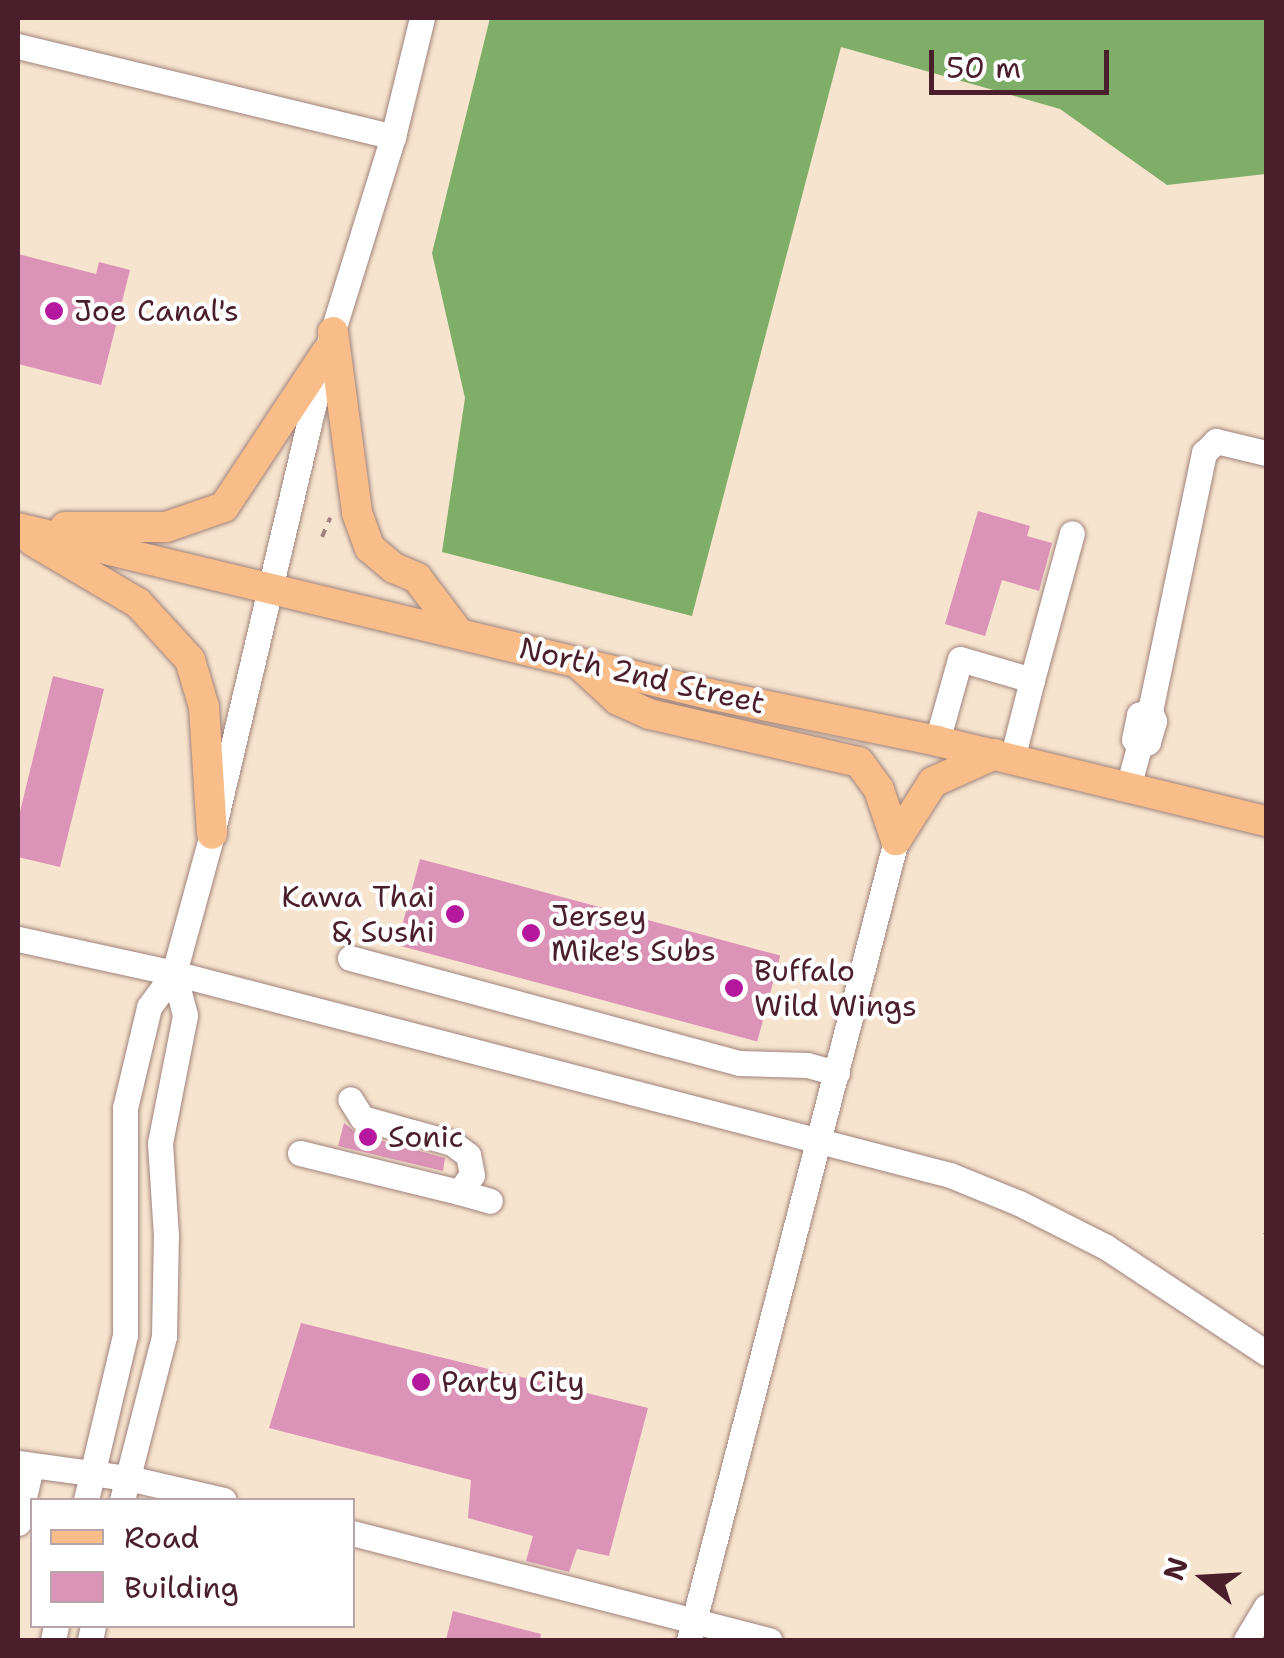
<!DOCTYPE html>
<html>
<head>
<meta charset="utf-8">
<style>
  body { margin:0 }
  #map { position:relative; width:1284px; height:1658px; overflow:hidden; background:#f7e4ce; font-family:"Shantell Sans",sans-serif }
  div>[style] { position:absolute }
  .forest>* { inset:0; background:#7eae68 }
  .building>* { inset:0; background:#db93b7; transform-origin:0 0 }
  .path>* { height:4px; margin-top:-2px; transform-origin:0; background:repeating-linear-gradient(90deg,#a0827c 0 8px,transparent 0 16px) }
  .roads { filter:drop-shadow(0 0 2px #a0827c) drop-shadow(0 0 2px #a0827c) }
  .minor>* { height:25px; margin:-12.5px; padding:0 12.5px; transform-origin:12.5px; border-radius:12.5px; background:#fff }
  .major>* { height:30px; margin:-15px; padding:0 15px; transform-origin:15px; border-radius:15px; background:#f9bd89 }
  .dots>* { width:28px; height:28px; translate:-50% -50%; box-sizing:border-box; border:5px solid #fff; border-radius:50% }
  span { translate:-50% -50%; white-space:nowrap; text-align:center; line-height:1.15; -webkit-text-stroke:8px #fff; paint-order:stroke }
  .poi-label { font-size:30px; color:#4a1f2b }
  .left { translate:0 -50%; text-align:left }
  .right { translate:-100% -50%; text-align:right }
  .street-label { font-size:30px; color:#4a1f2b }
  .frame { position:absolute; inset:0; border:20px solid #4a1f2b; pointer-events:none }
  .legend { position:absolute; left:30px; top:1498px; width:325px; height:130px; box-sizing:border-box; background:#fff; border:2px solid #b7a5aa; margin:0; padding:12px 18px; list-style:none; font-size:30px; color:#4a1f2b }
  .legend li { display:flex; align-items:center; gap:20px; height:50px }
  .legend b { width:50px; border:2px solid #b7a5aa }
  .north { position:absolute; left:1154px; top:1528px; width:100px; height:100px; -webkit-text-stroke:8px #fff; paint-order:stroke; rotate:288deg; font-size:28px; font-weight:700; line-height:40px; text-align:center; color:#4a1f2b }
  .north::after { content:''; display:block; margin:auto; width:35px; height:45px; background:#4a1f2b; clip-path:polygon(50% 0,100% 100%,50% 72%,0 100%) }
  .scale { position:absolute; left:929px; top:50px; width:180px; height:45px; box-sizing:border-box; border:5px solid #4a1f2b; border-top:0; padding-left:12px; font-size:30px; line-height:35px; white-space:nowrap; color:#4a1f2b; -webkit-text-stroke:8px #fff; paint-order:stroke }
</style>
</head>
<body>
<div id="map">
  <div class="forest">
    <div style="clip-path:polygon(490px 18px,1266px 18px,1266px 174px,1167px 185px,1060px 109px,841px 47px,692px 616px,442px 552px,465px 398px,432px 253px)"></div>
  </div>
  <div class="building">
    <div style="clip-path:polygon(18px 254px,96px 274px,99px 262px,130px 270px,101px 385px,18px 364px)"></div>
    <div style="clip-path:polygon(978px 511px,1030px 526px,1027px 536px,1052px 543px,1039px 591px,1002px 580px,985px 636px,945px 624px)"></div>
    <div style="clip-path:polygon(53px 676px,104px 689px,60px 867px,18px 857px,18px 820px)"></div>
    <div style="left:420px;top:859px;width:373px;height:89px;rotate:15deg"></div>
    <div style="clip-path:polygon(344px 1123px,358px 1134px,445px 1158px,443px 1171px,338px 1146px)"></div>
    <div style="clip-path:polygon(301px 1323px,648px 1408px,609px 1556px,577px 1549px,569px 1572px,526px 1561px,533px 1536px,468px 1518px,471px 1480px,269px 1428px)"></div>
    <div style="clip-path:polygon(453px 1611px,541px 1634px,540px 1640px,446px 1640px)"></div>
  </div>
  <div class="path">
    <div style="left:322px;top:537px;width:21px;rotate:-67deg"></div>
    <div style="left:1264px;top:1232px;width:2px;rotate:27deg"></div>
  </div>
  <div class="roads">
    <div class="minor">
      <div style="left:18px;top:46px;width:386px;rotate:13.6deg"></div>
      <div style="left:1032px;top:680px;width:152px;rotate:-74.8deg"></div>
      <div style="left:1150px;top:711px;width:264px;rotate:-78.2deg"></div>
      <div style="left:1204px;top:453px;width:17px;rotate:-45deg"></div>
      <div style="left:1216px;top:441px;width:51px;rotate:13.5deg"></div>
      <div style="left:937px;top:741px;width:85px;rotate:-74.3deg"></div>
      <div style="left:960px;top:659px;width:75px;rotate:16.3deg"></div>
      <div style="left:1032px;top:680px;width:81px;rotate:104.2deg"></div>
      <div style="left:1128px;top:787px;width:41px;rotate:-74.6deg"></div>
      <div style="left:1139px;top:747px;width:9px;rotate:-122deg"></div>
      <div style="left:1134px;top:739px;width:25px;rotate:-78deg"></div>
      <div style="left:1139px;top:715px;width:12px;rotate:-20deg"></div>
      <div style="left:1150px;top:711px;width:11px;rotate:68deg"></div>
      <div style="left:1154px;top:721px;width:22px;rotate:106deg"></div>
      <div style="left:1148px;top:742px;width:10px;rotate:151deg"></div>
      <div style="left:18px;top:939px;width:160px;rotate:12.3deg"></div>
      <div style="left:174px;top:973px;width:802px;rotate:14.59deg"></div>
      <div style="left:950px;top:1175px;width:74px;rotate:22.1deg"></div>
      <div style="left:1019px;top:1203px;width:97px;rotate:26.8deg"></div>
      <div style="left:1106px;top:1247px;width:192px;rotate:33.5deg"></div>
      <div style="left:350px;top:958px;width:403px;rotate:15.1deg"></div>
      <div style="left:739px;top:1063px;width:68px;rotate:1.7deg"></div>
      <div style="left:807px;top:1065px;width:31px;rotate:15deg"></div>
      <div style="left:300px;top:1153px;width:164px;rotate:13.8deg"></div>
      <div style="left:459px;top:1192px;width:21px;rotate:-53deg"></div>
      <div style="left:472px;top:1175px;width:20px;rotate:-101deg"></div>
      <div style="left:468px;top:1155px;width:20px;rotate:-143deg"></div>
      <div style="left:452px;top:1143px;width:93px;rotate:-164.5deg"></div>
      <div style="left:362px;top:1118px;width:22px;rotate:-122deg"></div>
      <div style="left:459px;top:1192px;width:32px;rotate:16deg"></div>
      <div style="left:18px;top:1463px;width:111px;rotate:7.8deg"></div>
      <div style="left:128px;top:1478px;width:98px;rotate:12.9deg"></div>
      <div style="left:86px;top:1500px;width:170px;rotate:-76.7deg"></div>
      <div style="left:125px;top:1335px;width:227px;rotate:-90deg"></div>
      <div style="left:125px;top:1108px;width:104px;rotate:-76.6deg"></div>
      <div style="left:149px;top:1007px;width:42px;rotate:-53.7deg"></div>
      <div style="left:174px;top:973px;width:144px;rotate:-74.7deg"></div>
      <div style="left:212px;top:834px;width:494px;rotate:-76.7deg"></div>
      <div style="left:326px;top:353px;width:226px;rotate:-72.8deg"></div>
      <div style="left:393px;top:137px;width:122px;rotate:-76.3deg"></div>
      <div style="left:122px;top:1500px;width:169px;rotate:-75.6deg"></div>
      <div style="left:164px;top:1336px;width:100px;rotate:-88.9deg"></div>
      <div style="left:166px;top:1236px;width:93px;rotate:-93.7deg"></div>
      <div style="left:160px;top:1143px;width:130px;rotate:-78.9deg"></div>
      <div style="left:185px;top:1015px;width:43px;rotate:-104.7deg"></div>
      <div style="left:18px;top:1523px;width:57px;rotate:-76.9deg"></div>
      <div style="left:352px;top:1533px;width:431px;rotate:14.4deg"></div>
      <div style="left:53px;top:1640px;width:14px;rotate:-78deg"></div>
      <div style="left:90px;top:1640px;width:14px;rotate:-78deg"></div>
      <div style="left:689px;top:1640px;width:826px;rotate:-75.49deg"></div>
      <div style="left:1246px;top:1640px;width:39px;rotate:-59deg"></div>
    </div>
    <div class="major">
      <div style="left:333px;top:332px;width:183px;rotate:82.4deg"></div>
      <div style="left:357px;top:513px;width:37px;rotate:70deg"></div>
      <div style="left:370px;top:548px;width:31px;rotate:40deg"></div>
      <div style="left:394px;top:568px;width:25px;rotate:23deg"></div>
      <div style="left:417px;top:578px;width:68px;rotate:52.8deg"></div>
      <div style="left:65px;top:527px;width:101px"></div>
      <div style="left:166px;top:527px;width:61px;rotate:-19deg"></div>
      <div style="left:224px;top:507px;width:185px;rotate:-56.5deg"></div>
      <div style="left:18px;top:528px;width:711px;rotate:13.51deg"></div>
      <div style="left:709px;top:694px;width:233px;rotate:11.6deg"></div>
      <div style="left:937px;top:741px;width:339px;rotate:13.7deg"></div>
      <div style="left:33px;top:541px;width:122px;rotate:30.6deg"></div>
      <div style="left:138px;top:603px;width:77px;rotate:47.6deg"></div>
      <div style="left:190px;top:660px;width:49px;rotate:73.4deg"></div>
      <div style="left:204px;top:707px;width:127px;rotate:86.4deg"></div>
      <div style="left:579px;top:664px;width:53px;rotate:42.7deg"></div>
      <div style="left:618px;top:700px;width:34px;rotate:24deg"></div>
      <div style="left:649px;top:714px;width:215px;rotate:12.9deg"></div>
      <div style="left:859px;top:762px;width:34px;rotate:54deg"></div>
      <div style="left:879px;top:790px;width:53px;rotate:71.2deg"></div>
      <div style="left:896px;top:840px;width:69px;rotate:-57.5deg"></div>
      <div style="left:933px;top:782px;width:68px;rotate:-24.3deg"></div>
    </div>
  </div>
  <div class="dots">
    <div style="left:54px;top:311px;background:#b5179e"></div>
    <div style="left:455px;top:914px;background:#b5179e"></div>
    <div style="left:531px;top:933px;background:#b5179e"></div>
    <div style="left:734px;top:988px;background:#b5179e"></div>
    <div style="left:368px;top:1137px;background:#b5179e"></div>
    <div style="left:421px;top:1382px;background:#b5179e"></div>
  </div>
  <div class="poi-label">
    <span class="left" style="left:74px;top:311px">Joe Canal's</span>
    <span class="right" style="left:435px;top:914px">Kawa Thai<br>&amp; Sushi</span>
    <span class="left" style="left:551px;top:933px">Jersey<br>Mike's Subs</span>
    <span class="left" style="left:754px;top:988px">Buffalo<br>Wild Wings</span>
    <span class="left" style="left:388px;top:1137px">Sonic</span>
    <span class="left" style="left:441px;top:1382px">Party City</span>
  </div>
  <div class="street-label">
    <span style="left:642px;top:676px;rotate:13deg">North 2nd Street</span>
  </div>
  <div class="frame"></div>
  <ul class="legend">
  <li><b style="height:12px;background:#f9bd89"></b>Road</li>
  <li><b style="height:28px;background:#db93b7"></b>Building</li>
  </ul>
  <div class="north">N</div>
  <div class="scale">50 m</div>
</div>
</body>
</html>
